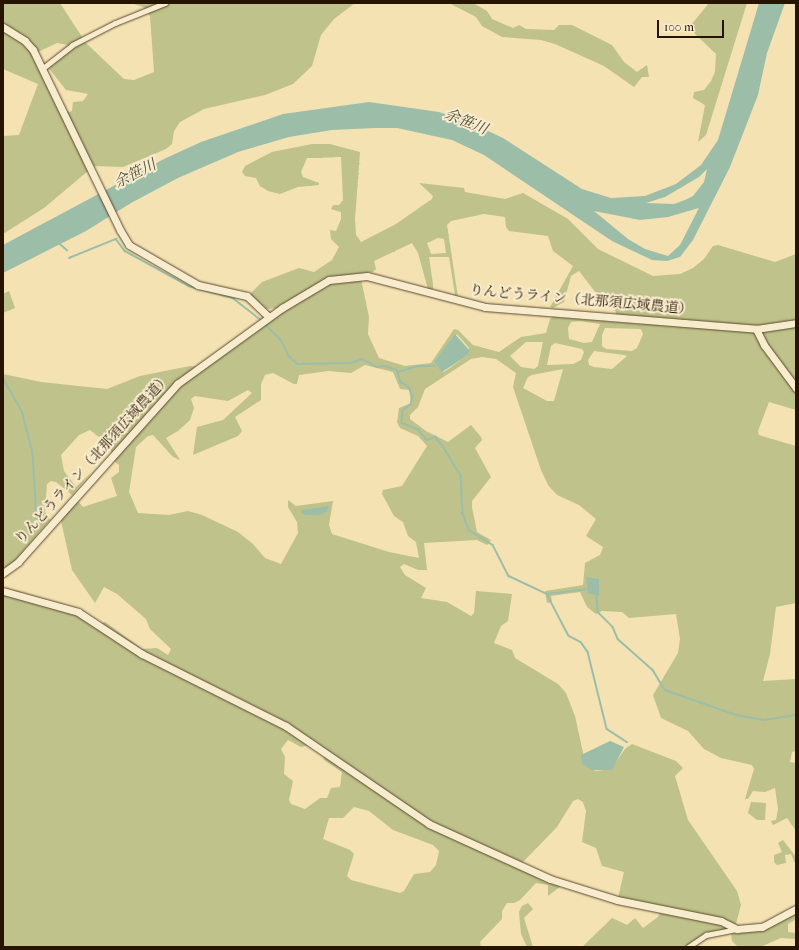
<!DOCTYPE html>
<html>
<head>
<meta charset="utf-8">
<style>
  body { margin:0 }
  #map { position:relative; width:799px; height:950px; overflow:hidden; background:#f4e2b3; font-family:"IM FELL French Canon","Noto Serif JP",serif }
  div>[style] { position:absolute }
  .green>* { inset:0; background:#bfc28a }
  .water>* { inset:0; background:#9cbea9 }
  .stream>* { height:1.5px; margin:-0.75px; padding:0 0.75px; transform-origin:0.75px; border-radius:0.75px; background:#9cbea9 }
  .roads { filter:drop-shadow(0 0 1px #5a482d) drop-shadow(0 0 1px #5a482d) }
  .street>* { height:5px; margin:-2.5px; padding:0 2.5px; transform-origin:2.5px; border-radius:2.5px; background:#f8ecce }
  .secondary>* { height:7px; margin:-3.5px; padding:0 3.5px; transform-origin:3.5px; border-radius:3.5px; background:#f8ecce }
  span { translate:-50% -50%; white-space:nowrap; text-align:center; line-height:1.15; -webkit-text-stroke:4px #f8ecce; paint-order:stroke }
  .street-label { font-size:14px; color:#271400 }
  .water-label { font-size:15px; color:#50503b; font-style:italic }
  .frame { position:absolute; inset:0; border:4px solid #271400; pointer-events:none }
  .scale { position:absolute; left:657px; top:20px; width:67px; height:18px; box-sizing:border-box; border:2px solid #271400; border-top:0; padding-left:5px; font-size:12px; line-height:14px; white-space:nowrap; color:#271400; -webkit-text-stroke:3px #f8ecce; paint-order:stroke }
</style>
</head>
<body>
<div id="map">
  <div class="green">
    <div style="clip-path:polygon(evenodd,3px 3px,60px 3px,86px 43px,124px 79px,134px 80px,154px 72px,150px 16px,143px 7px,131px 3px,355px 3px,334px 19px,321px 35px,312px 66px,293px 84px,265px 95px,204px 109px,180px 122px,174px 131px,172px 144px,166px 149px,123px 167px,94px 166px,80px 143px,88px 171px,44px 208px,3px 234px,3px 136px,19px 135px,38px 84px,3px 69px,3px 3px,57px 43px,68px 45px,47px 66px,66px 90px,88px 94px,83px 101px,73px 102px,72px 111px,69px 112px,59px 105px,34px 54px,57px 43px)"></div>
    <div style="clip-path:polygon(449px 3px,473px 3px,487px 11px,492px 19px,513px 28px,519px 25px,526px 29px,554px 30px,559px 25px,572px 25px,612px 45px,624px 62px,637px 72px,647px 65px,649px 77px,642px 77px,634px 87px,604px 66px,555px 44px,541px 40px,502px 37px,482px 26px,476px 17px)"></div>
    <div style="clip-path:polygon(709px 3px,747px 3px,706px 135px,698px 142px,705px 105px,693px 98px,694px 92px,704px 90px,711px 81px,715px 72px,716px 54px,695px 34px,691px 25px)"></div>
    <div style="clip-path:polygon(evenodd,312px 144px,330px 144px,360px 152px,355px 219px,356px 235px,361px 242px,396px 224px,432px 199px,433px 196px,419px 183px,464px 188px,465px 192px,505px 199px,523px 193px,568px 219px,598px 249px,653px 276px,680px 274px,693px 268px,704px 259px,713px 246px,718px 245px,775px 262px,796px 254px,796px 410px,769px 402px,758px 431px,759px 435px,796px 446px,796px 603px,776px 607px,770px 654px,763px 681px,796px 679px,796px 751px,792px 752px,790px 762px,796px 763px,796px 831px,787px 818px,773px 825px,771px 821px,776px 820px,778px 809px,775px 788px,765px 792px,753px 791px,748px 799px,745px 799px,754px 769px,752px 765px,721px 758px,704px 749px,688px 731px,661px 718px,653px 695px,678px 653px,680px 639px,676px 614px,629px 618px,622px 612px,602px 611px,596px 614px,587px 607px,580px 592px,551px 596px,552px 602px,547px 603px,545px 591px,583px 585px,585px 563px,600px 555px,603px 547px,586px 536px,596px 519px,579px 505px,557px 495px,548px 485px,541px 470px,513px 387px,516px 373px,496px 359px,482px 357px,471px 359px,425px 389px,418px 407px,410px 415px,410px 419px,426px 431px,448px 442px,471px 425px,481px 437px,482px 440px,475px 448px,491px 477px,472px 501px,472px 507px,477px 532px,491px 540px,487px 545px,477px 540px,424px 543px,427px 570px,418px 570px,404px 564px,400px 567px,405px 575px,426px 588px,421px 598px,447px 602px,471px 616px,474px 613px,476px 591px,512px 594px,508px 621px,501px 626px,494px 643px,512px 650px,515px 658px,558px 684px,566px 693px,575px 716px,586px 766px,596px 771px,611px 769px,625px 749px,632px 744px,676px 761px,683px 768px,675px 776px,688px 820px,737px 891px,741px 905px,736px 924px,727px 930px,706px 933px,686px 947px,582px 947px,612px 918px,627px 925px,635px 918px,643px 928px,658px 917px,661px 911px,618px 898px,624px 872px,602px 866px,596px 848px,582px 842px,586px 811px,583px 802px,578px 799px,573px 801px,557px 827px,523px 862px,520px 868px,561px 886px,548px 896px,548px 885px,536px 883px,520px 900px,514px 903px,507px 903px,502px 911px,502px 919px,480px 942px,481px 947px,3px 947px,3px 594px,14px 590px,65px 605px,99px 624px,105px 622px,142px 649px,157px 648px,168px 655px,171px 649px,150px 629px,146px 619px,117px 594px,104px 587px,95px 603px,72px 570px,61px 521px,63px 518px,77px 500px,83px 507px,117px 496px,111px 478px,119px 472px,119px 465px,114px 461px,109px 445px,90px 430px,79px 435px,61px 455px,64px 471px,76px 487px,91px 473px,72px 495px,56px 482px,51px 481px,47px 484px,45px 512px,50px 520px,12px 564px,3px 569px,3px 374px,41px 382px,107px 389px,140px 376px,190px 366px,199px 367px,277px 308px,267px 309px,250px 294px,262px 282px,299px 268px,314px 272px,332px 260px,339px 247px,331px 239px,330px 230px,336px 231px,341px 219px,341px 212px,331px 209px,333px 205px,339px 205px,343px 200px,341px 157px,307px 158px,301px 172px,303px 177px,319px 183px,319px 185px,298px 187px,280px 194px,268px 191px,260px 186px,256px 178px,245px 176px,242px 172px,245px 166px,272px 152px,312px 144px,484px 214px,505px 217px,506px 227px,509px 231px,548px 236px,553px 251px,573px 266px,550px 307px,553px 308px,564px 302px,571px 276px,579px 271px,596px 293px,614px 303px,616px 314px,637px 318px,643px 324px,553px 317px,550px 319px,546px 333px,521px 337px,499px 352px,473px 345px,458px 330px,454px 329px,431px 363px,405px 366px,379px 358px,368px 334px,369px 317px,360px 274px,373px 272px,376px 269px,374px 261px,412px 243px,418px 253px,428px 289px,433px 289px,433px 284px,429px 257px,449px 257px,455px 295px,458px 297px,447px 225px,451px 221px,484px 214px,312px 144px,438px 238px,444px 239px,446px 253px,431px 254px,427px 243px,438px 238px,312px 144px,579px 321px,600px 324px,592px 342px,584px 343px,569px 339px,568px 328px,571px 322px,579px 321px,312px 144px,605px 328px,641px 329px,643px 334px,637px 348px,632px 351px,606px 349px,602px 346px,602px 335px,605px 328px,312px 144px,457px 334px,469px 348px,465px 357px,444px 372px,434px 362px,457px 334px,312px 144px,526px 342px,543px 342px,538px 366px,534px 369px,521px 367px,510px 356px,526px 342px,312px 144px,555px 343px,582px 349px,584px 352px,581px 360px,573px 364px,547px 365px,551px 346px,555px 343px,312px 144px,594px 351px,624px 355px,627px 356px,612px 369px,594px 367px,589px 365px,588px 360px,594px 351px,312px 144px,365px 365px,393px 372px,400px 389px,409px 390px,411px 403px,399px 408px,397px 422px,400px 428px,418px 436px,427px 446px,402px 486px,383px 490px,382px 494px,394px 516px,403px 522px,408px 536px,416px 542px,419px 558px,389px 552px,332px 534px,329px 525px,333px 501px,296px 506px,288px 500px,288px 507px,297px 522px,298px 533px,281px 564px,265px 558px,253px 544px,238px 532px,202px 515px,188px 511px,169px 515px,138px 513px,129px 492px,136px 447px,148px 436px,153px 435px,173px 457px,180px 460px,166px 438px,178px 431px,190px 420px,194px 408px,191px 399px,195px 396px,228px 401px,248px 390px,252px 393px,223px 420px,197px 427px,193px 455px,238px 436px,242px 431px,235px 417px,261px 400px,261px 384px,265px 375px,273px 373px,294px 384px,297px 384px,299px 375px,328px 371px,351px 373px,365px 365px,312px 144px,563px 369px,554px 401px,547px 401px,523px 388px,528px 377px,532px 375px,563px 369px,312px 144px,288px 740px,301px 747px,310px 745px,323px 753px,324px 760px,342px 772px,340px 787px,331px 788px,327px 798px,320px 798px,305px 809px,291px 804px,289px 800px,293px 781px,284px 774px,285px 757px,281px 749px,288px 740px,312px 144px,354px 807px,369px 811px,393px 830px,433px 845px,439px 851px,436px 865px,430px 872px,414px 874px,404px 891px,400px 893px,351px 880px,347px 876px,354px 854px,350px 850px,323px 839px,329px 818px,343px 818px,354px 807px)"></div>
    <div style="clip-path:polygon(9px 291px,15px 308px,3px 313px,3px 294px)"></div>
    <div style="clip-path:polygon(751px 802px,766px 803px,765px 820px,757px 820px,748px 813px)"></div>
    <div style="clip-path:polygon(783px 840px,796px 857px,796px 866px,791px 854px,785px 855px,786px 863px,777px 865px,774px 862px,774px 855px,782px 852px,778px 843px)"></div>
    <div style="clip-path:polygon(528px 903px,533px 909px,524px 918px,533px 947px,527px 947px,521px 934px,519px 912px,522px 906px)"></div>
    <div style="clip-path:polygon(796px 911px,795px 920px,788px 924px,788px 932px,796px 933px,796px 939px,781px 938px,760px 947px,738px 947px,732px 941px,731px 933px,764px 928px)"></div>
  </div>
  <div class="water">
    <div style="clip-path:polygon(evenodd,759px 3px,785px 3px,767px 53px,758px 95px,730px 167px,693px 240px,680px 257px,667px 261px,652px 260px,612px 241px,484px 155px,452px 140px,397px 128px,376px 128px,332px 130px,289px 137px,238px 152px,178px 178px,131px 203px,86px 231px,3px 273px,3px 245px,164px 159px,201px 142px,283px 114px,369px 102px,439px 112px,471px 123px,503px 138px,582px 189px,611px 198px,645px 196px,676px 184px,701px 165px,718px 140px,759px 3px,707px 169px,704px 182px,693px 196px,685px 200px,674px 204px,646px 203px,665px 197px,699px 177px,707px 169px,759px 3px,699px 208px,680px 245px,668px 256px,645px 249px,628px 239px,594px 211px,640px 220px,668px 217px,699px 208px)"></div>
    <div style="clip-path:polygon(455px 334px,470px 351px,465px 357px,442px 372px,434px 362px)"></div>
    <div style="clip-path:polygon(329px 506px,327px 512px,319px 515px,305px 515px,301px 512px,301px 510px)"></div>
    <div style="clip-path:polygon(586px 577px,599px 579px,599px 596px,588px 593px)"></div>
    <div style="clip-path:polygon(610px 741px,624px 747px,612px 770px,592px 770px,582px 764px,581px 755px)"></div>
  </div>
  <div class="stream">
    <div style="left:59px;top:243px;width:11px;rotate:41deg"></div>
    <div style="left:69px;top:258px;width:51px;rotate:-22deg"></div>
    <div style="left:116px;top:239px;width:15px;rotate:53deg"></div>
    <div style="left:125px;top:251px;width:73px;rotate:28.7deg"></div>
    <div style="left:189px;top:286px;width:46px;rotate:15.3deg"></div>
    <div style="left:233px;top:298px;width:36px;rotate:38deg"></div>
    <div style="left:265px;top:324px;width:23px;rotate:45deg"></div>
    <div style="left:281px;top:340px;width:18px;rotate:63deg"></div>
    <div style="left:289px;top:356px;width:12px;rotate:42deg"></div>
    <div style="left:298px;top:364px;width:53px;rotate:-1.1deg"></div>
    <div style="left:351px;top:363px;width:12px;rotate:-20deg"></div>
    <div style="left:362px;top:359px;width:17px;rotate:28deg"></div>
    <div style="left:377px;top:367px;width:8px;rotate:-7deg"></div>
    <div style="left:385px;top:366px;width:13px;rotate:18deg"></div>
    <div style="left:397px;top:370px;width:13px;rotate:72deg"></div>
    <div style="left:401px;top:382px;width:9px;rotate:32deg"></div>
    <div style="left:409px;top:387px;width:10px;rotate:66deg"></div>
    <div style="left:413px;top:396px;width:9px;rotate:103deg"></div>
    <div style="left:411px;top:405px;width:9px;rotate:148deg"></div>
    <div style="left:403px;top:410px;width:13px;rotate:94deg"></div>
    <div style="left:402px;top:423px;width:17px;rotate:21deg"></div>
    <div style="left:418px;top:429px;width:14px;rotate:51deg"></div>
    <div style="left:427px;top:440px;width:9px;rotate:-21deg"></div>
    <div style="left:435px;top:437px;width:12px;rotate:48deg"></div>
    <div style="left:443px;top:446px;width:35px;rotate:59deg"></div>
    <div style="left:461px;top:476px;width:37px;rotate:87deg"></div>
    <div style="left:463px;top:513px;width:18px;rotate:71deg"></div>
    <div style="left:469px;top:530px;width:28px;rotate:32deg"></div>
    <div style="left:493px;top:545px;width:35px;rotate:63deg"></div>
    <div style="left:509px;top:576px;width:42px;rotate:25.3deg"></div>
    <div style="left:547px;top:594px;width:47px;rotate:62.4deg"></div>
    <div style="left:569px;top:636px;width:13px;rotate:27deg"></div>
    <div style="left:581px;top:642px;width:12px;rotate:55deg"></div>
    <div style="left:588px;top:652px;width:79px;rotate:76.1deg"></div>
    <div style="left:607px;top:729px;width:24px;rotate:33deg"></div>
    <div style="left:398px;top:372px;width:21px;rotate:-17deg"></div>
    <div style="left:418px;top:366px;width:17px"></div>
    <div style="left:3px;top:378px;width:38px;rotate:60deg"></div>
    <div style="left:22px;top:411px;width:43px;rotate:75.3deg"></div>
    <div style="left:33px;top:453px;width:67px;rotate:86.6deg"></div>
    <div style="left:547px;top:594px;width:39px;rotate:-7deg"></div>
    <div style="left:597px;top:597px;width:15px;rotate:86deg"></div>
    <div style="left:598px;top:612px;width:21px;rotate:45deg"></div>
    <div style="left:613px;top:627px;width:13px;rotate:67deg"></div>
    <div style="left:618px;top:639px;width:47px;rotate:41.5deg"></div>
    <div style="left:653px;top:670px;width:23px;rotate:59deg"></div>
    <div style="left:665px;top:690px;width:75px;rotate:19.4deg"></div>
    <div style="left:736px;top:715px;width:29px;rotate:10deg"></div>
    <div style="left:765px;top:720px;width:31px;rotate:-9deg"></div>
  </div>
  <div class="roads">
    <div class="street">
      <div style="left:43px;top:68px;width:37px;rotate:-38deg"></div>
      <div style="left:72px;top:45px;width:48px;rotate:-27.1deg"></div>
      <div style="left:115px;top:23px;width:54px;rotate:-21.8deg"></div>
      <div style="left:688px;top:947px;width:22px;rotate:-34deg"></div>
      <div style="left:706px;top:935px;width:32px;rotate:-11deg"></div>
    </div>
    <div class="secondary">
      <div style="left:3px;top:27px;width:26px;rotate:32deg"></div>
      <div style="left:25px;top:41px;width:12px;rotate:48deg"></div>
      <div style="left:33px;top:50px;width:200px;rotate:64.2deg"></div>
      <div style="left:120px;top:230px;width:17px;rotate:59deg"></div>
      <div style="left:129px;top:245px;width:80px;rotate:30.1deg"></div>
      <div style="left:198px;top:285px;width:50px;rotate:12.7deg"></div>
      <div style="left:247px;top:296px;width:30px;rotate:44deg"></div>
      <div style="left:756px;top:329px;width:18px;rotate:63deg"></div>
      <div style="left:764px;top:345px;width:54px;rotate:53.3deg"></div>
      <div style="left:3px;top:573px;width:19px;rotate:-36deg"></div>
      <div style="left:18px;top:562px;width:239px;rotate:-48.2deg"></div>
      <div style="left:177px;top:384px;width:130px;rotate:-35.9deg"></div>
      <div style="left:282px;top:308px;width:55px;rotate:-30.8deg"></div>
      <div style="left:329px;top:280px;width:38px;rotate:-6deg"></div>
      <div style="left:367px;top:276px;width:122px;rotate:14.7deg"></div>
      <div style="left:485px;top:307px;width:272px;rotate:4.6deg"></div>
      <div style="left:756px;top:329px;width:40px;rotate:-8.5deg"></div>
      <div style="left:3px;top:591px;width:78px;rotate:15.6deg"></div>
      <div style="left:78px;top:612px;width:77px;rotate:33.3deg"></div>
      <div style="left:142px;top:654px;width:161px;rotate:26.6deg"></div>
      <div style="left:286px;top:726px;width:173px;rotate:34.4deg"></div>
      <div style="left:429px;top:824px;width:133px;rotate:24.4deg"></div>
      <div style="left:550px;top:879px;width:70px;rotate:17.4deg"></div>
      <div style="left:617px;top:900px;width:106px;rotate:11.4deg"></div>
      <div style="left:721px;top:921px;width:18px;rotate:27deg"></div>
      <div style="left:737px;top:929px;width:25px;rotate:-5deg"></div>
      <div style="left:762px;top:927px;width:38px;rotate:-28deg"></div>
    </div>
  </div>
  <div class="street-label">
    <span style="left:581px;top:300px;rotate:5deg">りんどうライン（北那須広域農道）</span>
    <span style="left:93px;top:459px;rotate:-48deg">りんどうライン（北那須広域農道）</span>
  </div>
  <div class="water-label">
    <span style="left:466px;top:122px;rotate:22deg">余笹川</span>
    <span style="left:135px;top:174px;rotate:-27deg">余笹川</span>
  </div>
  <div class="frame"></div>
  <div class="scale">100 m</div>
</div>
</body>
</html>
